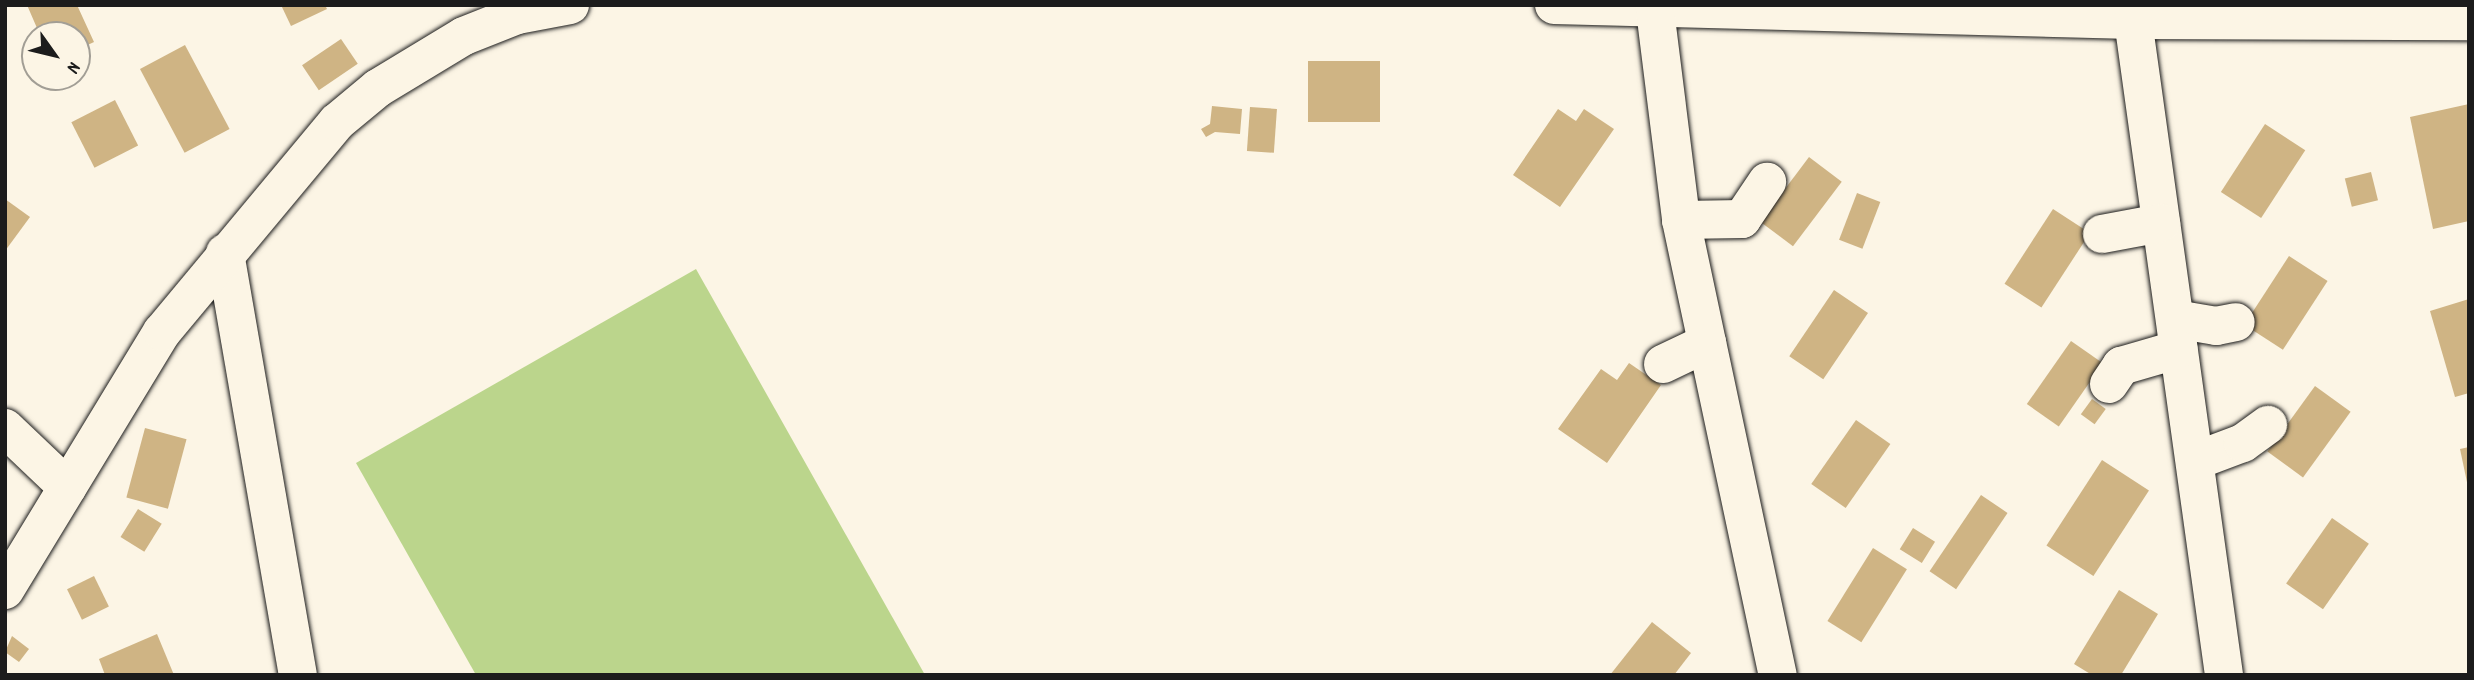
<!DOCTYPE html>
<html>
<head>
<meta charset="utf-8">
<style>
  body { margin:0 }
  #map { position:relative; width:2474px; height:680px; overflow:hidden; background:#fcf5e5; font-family:Dekko,sans-serif }
  div>[style] { position:absolute }
  .green>* { inset:0; background:#bbd58c }
  .building>* { inset:0; background:#cfb484; transform-origin:0 0 }
  .roads { filter:drop-shadow(0 0 2px #1c1c1c) drop-shadow(0 0 2px #1c1c1c) }
  .minor>* { height:38px; margin:-19px; padding:0 19px; transform-origin:19px; border-radius:19px; background:#fcf5e5 }
  span { translate:-50% -50%; white-space:nowrap; text-align:center; line-height:1.15; -webkit-text-stroke:6px #fcf5e5; paint-order:stroke }
  .frame { position:absolute; inset:0; border:7px solid #1c1c1c; pointer-events:none }
  .north { position:absolute; left:21px; top:21px; width:70px; height:70px; box-sizing:border-box; background:#fcf5e5; border:2px solid #a29e95; border-radius:50%; rotate:124deg; font-size:19px; font-weight:700; line-height:28px; text-align:center; color:#1c1c1c }
  .north::after { content:''; display:block; margin:auto; width:24px; height:32px; background:#1c1c1c; clip-path:polygon(50% 0,100% 100%,50% 72%,0 100%) }
</style>
</head>
<body>
<div id="map">
  <div class="green">
    <div style="clip-path:polygon(696px 269px,925px 675px,476px 675px,356px 463px)"></div>
  </div>
  <div class="building">
    <div style="clip-path:polygon(27px 5px,77px 5px,94px 42px,77px 50px,77px 35px,40px 35px)"></div>
    <div style="clip-path:polygon(281px 5px,325px 5px,327px 9px,291px 26px)"></div>
    <div style="left:341px;top:39px;width:30px;height:47px;rotate:56deg"></div>
    <div style="left:185px;top:45px;width:95px;height:51px;rotate:62deg"></div>
    <div style="left:1308px;top:61px;width:72px;height:61px"></div>
    <div style="left:115px;top:100px;width:51px;height:49px;rotate:63deg"></div>
    <div style="clip-path:polygon(2469px 104px,2469px 221px,2433px 229px,2410px 117px)"></div>
    <div style="clip-path:polygon(1212px 106px,1242px 109px,1240px 134px,1215px 132px,1206px 137px,1201px 129px,1210px 124px)"></div>
    <div style="left:1250px;top:107px;width:27px;height:44px;rotate:4deg"></div>
    <div style="clip-path:polygon(1558px 109px,1576px 121px,1584px 109px,1614px 129px,1560px 207px,1513px 175px)"></div>
    <div style="left:2265px;top:124px;width:48px;height:81px;rotate:33deg"></div>
    <div style="left:1809px;top:157px;width:41px;height:81px;rotate:37deg"></div>
    <div style="left:2371px;top:172px;width:29px;height:27px;rotate:76deg"></div>
    <div style="left:1857px;top:193px;width:25px;height:50px;rotate:21deg"></div>
    <div style="clip-path:polygon(5px 199px,30px 217px,5px 251px)"></div>
    <div style="left:2053px;top:209px;width:44px;height:89px;rotate:33deg"></div>
    <div style="left:2289px;top:256px;width:46px;height:82px;rotate:33deg"></div>
    <div style="left:1834px;top:290px;width:41px;height:80px;rotate:34deg"></div>
    <div style="clip-path:polygon(2469px 299px,2469px 393px,2455px 397px,2430px 311px)"></div>
    <div style="left:2071px;top:341px;width:39px;height:77px;rotate:35deg"></div>
    <div style="clip-path:polygon(1629px 363px,1661px 385px,1607px 463px,1558px 429px,1601px 369px,1617px 380px)"></div>
    <div style="left:2315px;top:386px;width:44px;height:81px;rotate:36deg"></div>
    <div style="left:2092px;top:399px;width:17px;height:19px;rotate:36deg"></div>
    <div style="left:1856px;top:420px;width:42px;height:78px;rotate:35deg"></div>
    <div style="left:145px;top:428px;width:43px;height:72px;rotate:15deg"></div>
    <div style="clip-path:polygon(2469px 447px,2469px 487px,2468px 487px,2460px 449px)"></div>
    <div style="left:2102px;top:460px;width:56px;height:102px;rotate:33deg"></div>
    <div style="left:1981px;top:495px;width:32px;height:92px;rotate:34deg"></div>
    <div style="left:138px;top:509px;width:28px;height:33px;rotate:32deg"></div>
    <div style="left:2332px;top:518px;width:45px;height:80px;rotate:35deg"></div>
    <div style="left:1913px;top:528px;width:26px;height:25px;rotate:32deg"></div>
    <div style="left:1873px;top:548px;width:40px;height:86px;rotate:32deg"></div>
    <div style="left:94px;top:576px;width:34px;height:30px;rotate:64deg"></div>
    <div style="clip-path:polygon(2119px 590px,2158px 614px,2121px 675px,2092px 675px,2074px 664px)"></div>
    <div style="clip-path:polygon(1652px 622px,1691px 653px,1674px 675px,1610px 675px)"></div>
    <div style="clip-path:polygon(157px 634px,174px 675px,105px 675px,99px 659px)"></div>
    <div style="clip-path:polygon(12px 636px,29px 649px,19px 662px,5px 652px)"></div>
  </div>
  <div class="roads">
    <div class="minor">
      <div style="left:1554px;top:5px;width:579px;rotate:1.48deg"></div>
      <div style="left:2133px;top:20px;width:336px;rotate:0.2deg"></div>
      <div style="left:1655px;top:10px;width:212px;rotate:82.9deg"></div>
      <div style="left:1681px;top:220px;width:465px;rotate:78deg"></div>
      <div style="left:2133px;top:20px;width:661px;rotate:82.09deg"></div>
      <div style="left:1681px;top:220px;width:61px;rotate:-0.9deg"></div>
      <div style="left:1742px;top:219px;width:45px;rotate:-56deg"></div>
      <div style="left:2102px;top:234px;width:60px;rotate:-10.6deg"></div>
      <div style="left:225px;top:253px;width:428px;rotate:80.2deg"></div>
      <div style="left:2175px;top:319px;width:42px;rotate:9.7deg"></div>
      <div style="left:2216px;top:326px;width:20px;rotate:-11deg"></div>
      <div style="left:1663px;top:364px;width:49px;rotate:-25.5deg"></div>
      <div style="left:2109px;top:384px;width:22px;rotate:-56deg"></div>
      <div style="left:2121px;top:366px;width:60px;rotate:-16.3deg"></div>
      <div style="left:5px;top:428px;width:86px;rotate:43.6deg"></div>
      <div style="left:2195px;top:461px;width:51px;rotate:-20.6deg"></div>
      <div style="left:2243px;top:443px;width:31px;rotate:-36deg"></div>
      <div style="left:5px;top:590px;width:302px;rotate:-58.7deg"></div>
      <div style="left:162px;top:332px;width:273px;rotate:-50.2deg"></div>
      <div style="left:337px;top:122px;width:53px;rotate:-39.7deg"></div>
      <div style="left:378px;top:88px;width:100px;rotate:-31.2deg"></div>
      <div style="left:464px;top:36px;width:57px;rotate:-21.6deg"></div>
      <div style="left:517px;top:15px;width:54px;rotate:-10.7deg"></div>
    </div>
  </div>
  <div class="frame"></div>
  <div class="north">N</div>
</div>
</body>
</html>
